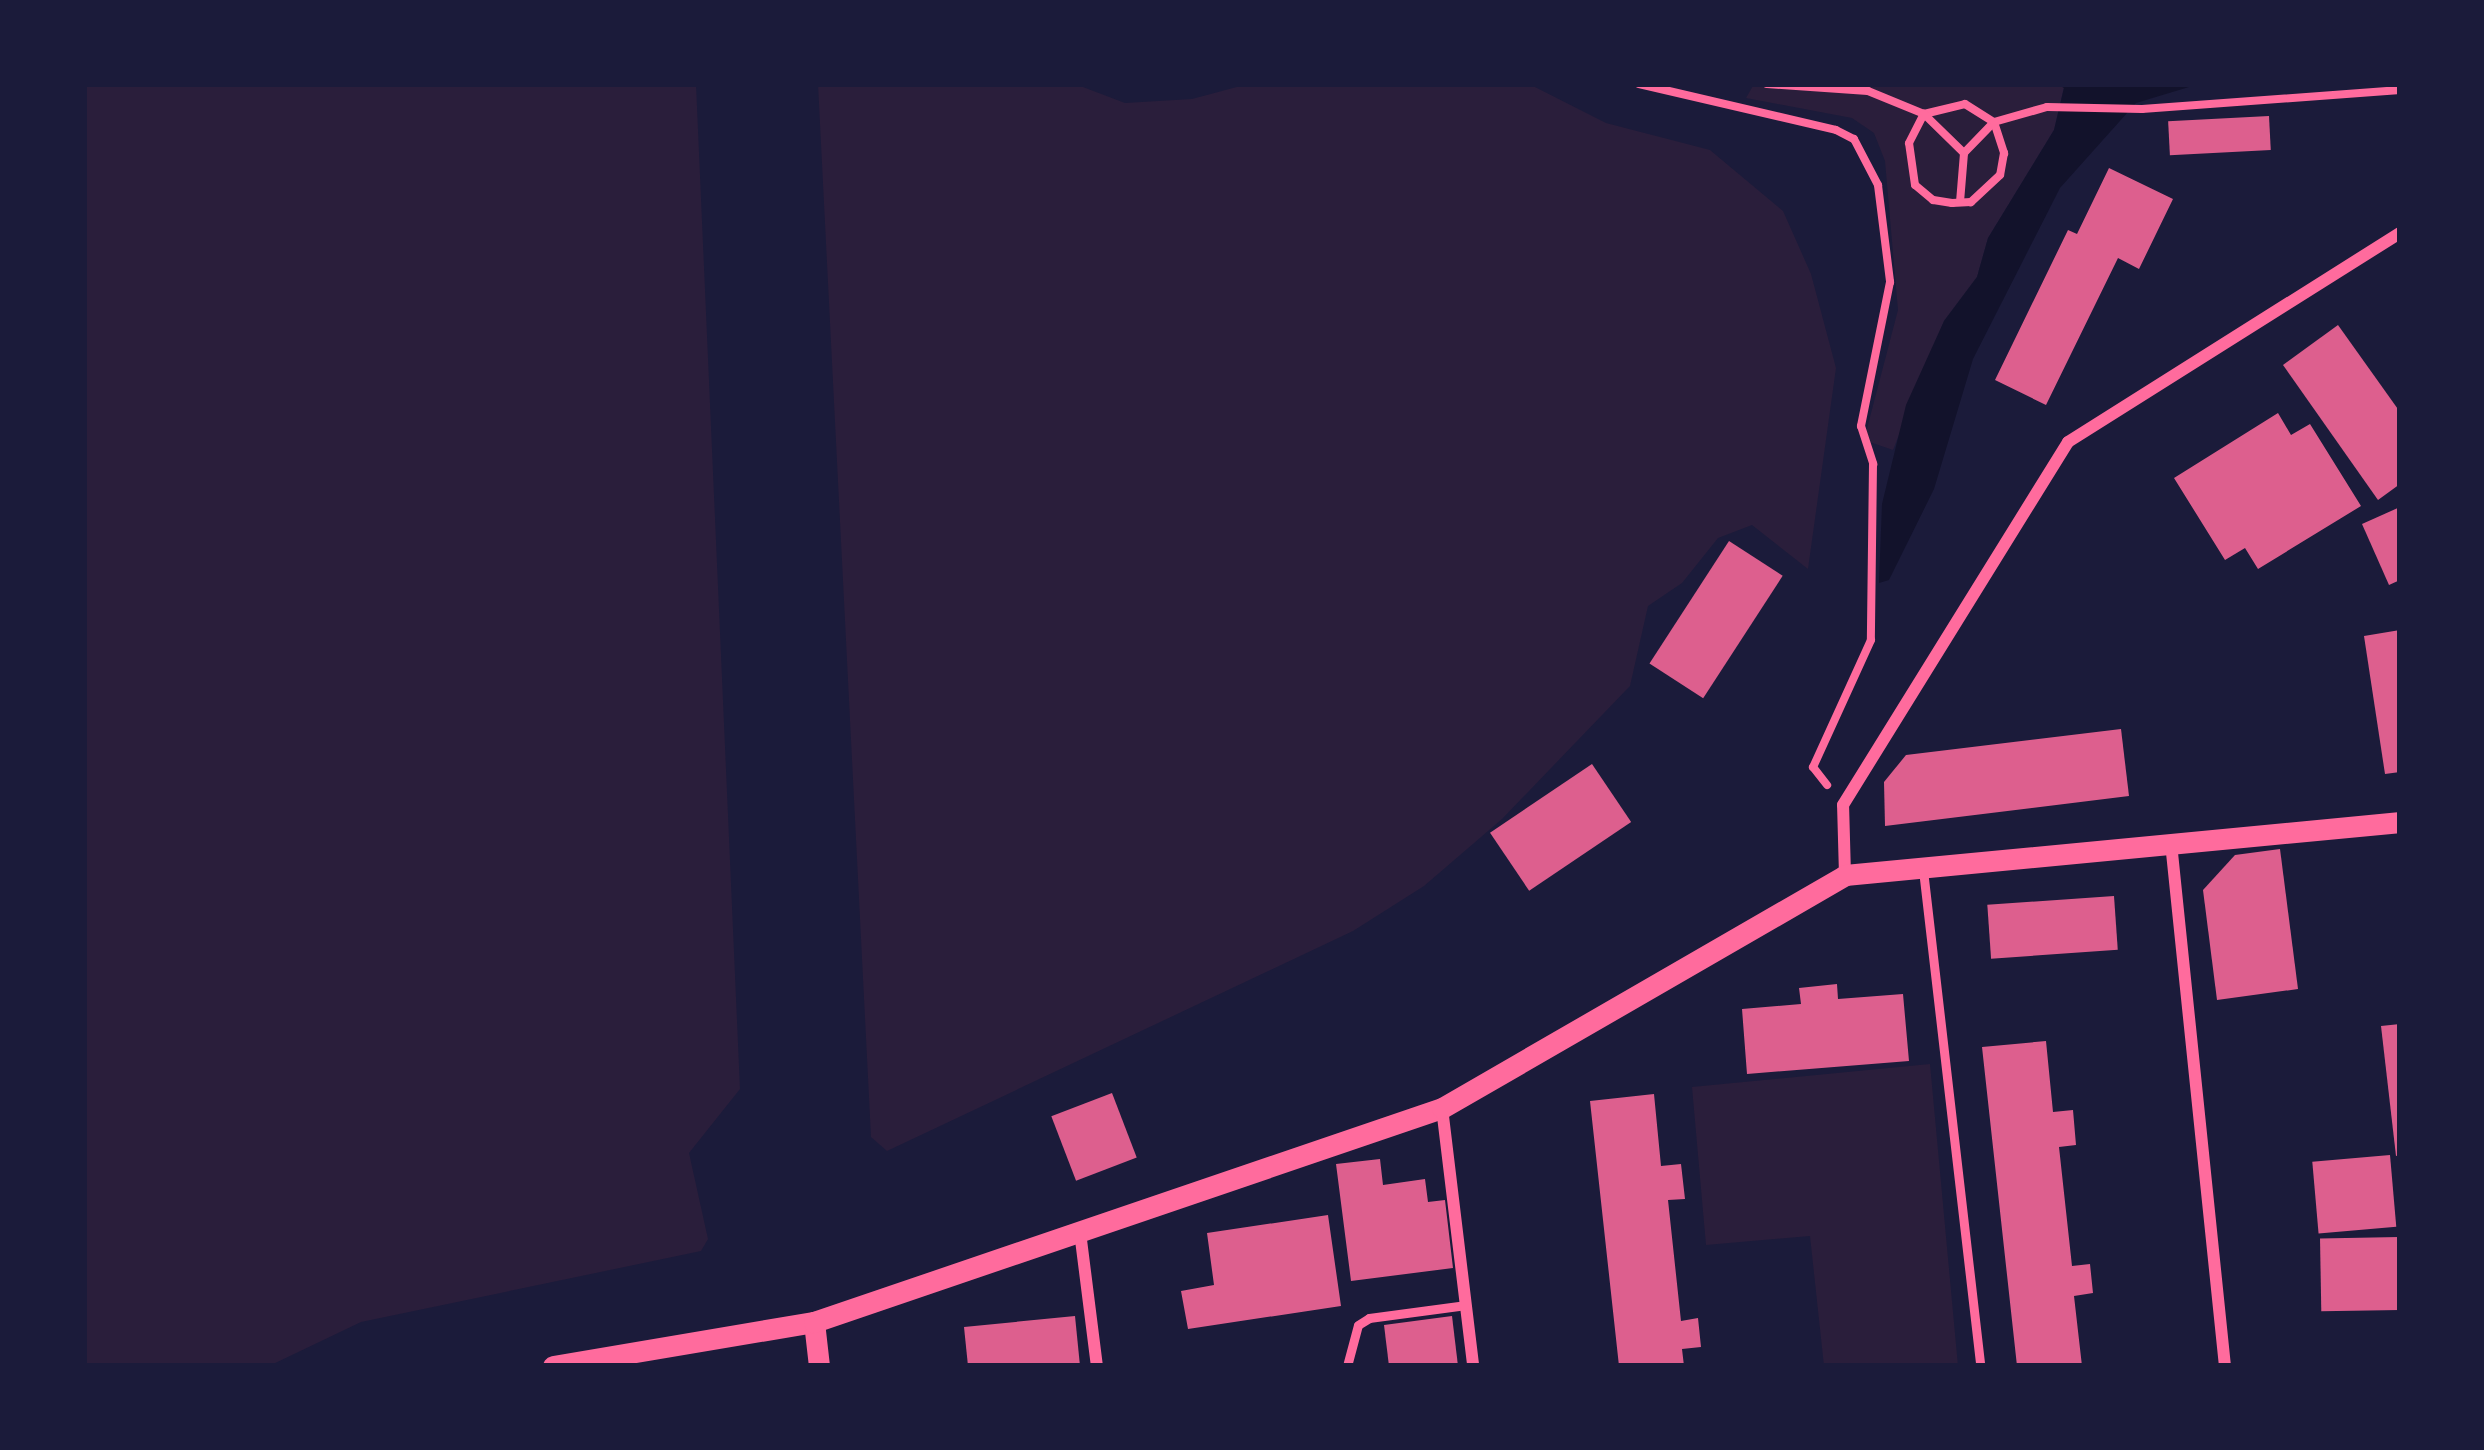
<!DOCTYPE html>
<html>
<head>
<meta charset="utf-8">
<style>
  body { margin:0 }
  #map { position:relative; width:2484px; height:1450px; overflow:hidden; background:#1b1b3a; font-family:Cabin,sans-serif }
  div>[style] { position:absolute }
  .green>* { inset:0; background:#2a1e3b }
  .water>* { inset:0; background:#12122b }
  .building>* { inset:0; background:#dd5f8e; transform-origin:0 0 }
  .path>* { height:8px; margin:-4px; padding:0 4px; transform-origin:4px; border-radius:4px; background:#ff6b9d }
  .service>* { height:9px; margin:-4.5px; padding:0 4.5px; transform-origin:4.5px; border-radius:4.5px; background:#ff6b9d }
  .minor>* { height:12px; margin:-6px; padding:0 6px; transform-origin:6px; border-radius:6px; background:#ff6b9d }
  .tertiary>* { height:21px; margin:-10.5px; padding:0 10.5px; transform-origin:10.5px; border-radius:10.5px; background:#ff6b9d }
  span { translate:-50% -50%; white-space:nowrap; text-align:center; line-height:1.15; -webkit-text-stroke:10px #1b1b3a; paint-order:stroke }
  .frame { position:absolute; inset:0; border:87px solid #1b1b3a; pointer-events:none }
</style>
</head>
<body>
<div id="map">
  <div class="green">
    <div style="clip-path:polygon(84px 84px,696px 84px,740px 1089px,689px 1153px,708px 1239px,701px 1251px,361px 1322px,269px 1366px,84px 1366px)"></div>
    <div style="clip-path:polygon(818px 84px,1075px 84px,1125px 103px,1192px 99px,1248px 84px,1529px 84px,1606px 123px,1710px 150px,1783px 211px,1811px 274px,1836px 368px,1808px 569px,1752px 525px,1718px 538px,1682px 583px,1648px 606px,1630px 686px,1502px 819px,1424px 886px,1353px 931px,887px 1151px,871px 1137px)"></div>
    <div style="clip-path:polygon(1754px 84px,2064px 87px,2054px 130px,1988px 238px,1977px 277px,1944px 321px,1893px 450px,1864px 440px,1898px 310px,1885px 161px,1874px 133px,1852px 118px,1746px 98px)"></div>
    <div style="clip-path:polygon(1930px 1064px,1958px 1366px,1824px 1366px,1810px 1236px,1706px 1245px,1692px 1087px)"></div>
  </div>
  <div class="water">
    <div style="clip-path:polygon(2057px 84px,2199px 84px,2136px 103px,2060px 188px,1973px 359px,1934px 489px,1889px 580px,1879px 583px,1882px 504px,1906px 405px,1944px 321px,1977px 277px,1988px 238px,2054px 130px,2064px 88px)"></div>
  </div>
  <div class="building">
    <div style="left:2269px;top:116px;width:34px;height:101px;rotate:87deg"></div>
    <div style="clip-path:polygon(2109px 168px,2173px 199px,2139px 269px,2118px 258px,2046px 405px,1995px 380px,2068px 230px,2077px 234px)"></div>
    <div style="clip-path:polygon(2338px 325px,2400px 412px,2400px 484px,2378px 500px,2283px 365px)"></div>
    <div style="clip-path:polygon(2278px 413px,2291px 435px,2310px 424px,2361px 506px,2258px 569px,2245px 548px,2225px 560px,2174px 478px)"></div>
    <div style="clip-path:polygon(2400px 507px,2400px 580px,2389px 585px,2362px 524px)"></div>
    <div style="left:1729px;top:541px;width:64px;height:146px;rotate:33deg"></div>
    <div style="clip-path:polygon(2400px 630px,2400px 772px,2385px 774px,2364px 636px)"></div>
    <div style="clip-path:polygon(2121px 729px,2129px 796px,1885px 826px,1884px 782px,1906px 755px)"></div>
    <div style="left:1592px;top:764px;width:70px;height:123px;rotate:56deg"></div>
    <div style="clip-path:polygon(2280px 849px,2298px 989px,2217px 1000px,2203px 890px,2235px 855px)"></div>
    <div style="left:2114px;top:896px;width:54px;height:127px;rotate:86deg"></div>
    <div style="clip-path:polygon(1837px 984px,1838px 999px,1903px 994px,1909px 1061px,1747px 1074px,1742px 1009px,1801px 1004px,1799px 988px)"></div>
    <div style="clip-path:polygon(2400px 1024px,2400px 1155px,2396px 1156px,2381px 1026px)"></div>
    <div style="clip-path:polygon(2046px 1041px,2053px 1112px,2073px 1110px,2076px 1145px,2059px 1147px,2072px 1266px,2090px 1264px,2093px 1293px,2074px 1296px,2082px 1366px,2017px 1366px,1982px 1047px)"></div>
    <div style="left:1112px;top:1093px;width:69px;height:65px;rotate:69deg"></div>
    <div style="clip-path:polygon(1654px 1094px,1661px 1166px,1681px 1164px,1685px 1199px,1668px 1200px,1681px 1321px,1698px 1318px,1701px 1347px,1682px 1349px,1684px 1366px,1619px 1366px,1590px 1101px)"></div>
    <div style="left:2390px;top:1155px;width:72px;height:78px;rotate:85deg"></div>
    <div style="clip-path:polygon(1380px 1159px,1383px 1185px,1425px 1179px,1428px 1202px,1445px 1200px,1453px 1268px,1351px 1281px,1336px 1164px)"></div>
    <div style="clip-path:polygon(1328px 1215px,1341px 1306px,1188px 1329px,1181px 1291px,1214px 1285px,1207px 1233px)"></div>
    <div style="left:2399px;top:1237px;width:73px;height:79px;rotate:89deg"></div>
    <div style="clip-path:polygon(1075px 1316px,1080px 1366px,968px 1366px,964px 1327px)"></div>
    <div style="clip-path:polygon(1452px 1316px,1458px 1366px,1389px 1366px,1384px 1325px)"></div>
  </div>
  <div class="path">
    <div style="left:1639px;top:84px;width:202px;rotate:13.1deg"></div>
    <div style="left:1836px;top:130px;width:20px;rotate:27deg"></div>
    <div style="left:1854px;top:139px;width:52px;rotate:62.4deg"></div>
    <div style="left:1878px;top:185px;width:98px;rotate:82.9deg"></div>
    <div style="left:1890px;top:282px;width:147px;rotate:101.4deg"></div>
    <div style="left:1861px;top:426px;width:40px;rotate:72deg"></div>
    <div style="left:1873px;top:464px;width:176px;rotate:90.7deg"></div>
    <div style="left:1871px;top:640px;width:140px;rotate:114.5deg"></div>
    <div style="left:1813px;top:767px;width:23px;rotate:52deg"></div>
    <div style="left:1767px;top:84px;width:101px;rotate:4deg"></div>
    <div style="left:1868px;top:91px;width:61px;rotate:22.3deg"></div>
    <div style="left:1924px;top:114px;width:42px;rotate:-13.7deg"></div>
    <div style="left:1965px;top:104px;width:34px;rotate:32deg"></div>
    <div style="left:1994px;top:122px;width:55px;rotate:-15.8deg"></div>
    <div style="left:2047px;top:107px;width:95px;rotate:1.2deg"></div>
    <div style="left:2142px;top:109px;width:259px;rotate:-4.2deg"></div>
    <div style="left:1960px;top:202px;width:49px;rotate:-85.3deg"></div>
    <div style="left:1964px;top:153px;width:43px;rotate:-45.9deg"></div>
    <div style="left:1994px;top:122px;width:33px;rotate:72deg"></div>
    <div style="left:2004px;top:153px;width:22px;rotate:100deg"></div>
    <div style="left:2000px;top:175px;width:40px;rotate:137deg"></div>
    <div style="left:1971px;top:202px;width:19px;rotate:177deg"></div>
    <div style="left:1952px;top:203px;width:19px;rotate:-171deg"></div>
    <div style="left:1933px;top:200px;width:23px;rotate:-140deg"></div>
    <div style="left:1915px;top:185px;width:42px;rotate:-98.1deg"></div>
    <div style="left:1909px;top:143px;width:33px;rotate:-63deg"></div>
    <div style="left:1924px;top:114px;width:56px;rotate:44.3deg"></div>
  </div>
  <div class="service">
    <div style="left:1923px;top:870px;width:499px;rotate:83.4deg"></div>
    <div style="left:1347px;top:1366px;width:42px;rotate:-75deg"></div>
    <div style="left:1358px;top:1325px;width:13px;rotate:-32deg"></div>
    <div style="left:1369px;top:1318px;width:98px;rotate:-7.6deg"></div>
  </div>
  <div class="minor">
    <div style="left:2171px;top:843px;width:526px;rotate:84.11deg"></div>
    <div style="left:1845px;top:875px;width:70px;rotate:-91.6deg"></div>
    <div style="left:1843px;top:805px;width:427px;rotate:-58.2deg"></div>
    <div style="left:2068px;top:442px;width:392px;rotate:-32.2deg"></div>
    <div style="left:1442px;top:1108px;width:260px;rotate:83.1deg"></div>
    <div style="left:1080px;top:1232px;width:135px;rotate:82.8deg"></div>
  </div>
  <div class="tertiary">
    <div style="left:814px;top:1322px;width:44px;rotate:83.5deg"></div>
    <div style="left:553px;top:1366px;width:265px;rotate:-9.6deg"></div>
    <div style="left:814px;top:1322px;width:663px;rotate:-18.82deg"></div>
    <div style="left:1442px;top:1108px;width:466px;rotate:-30deg"></div>
    <div style="left:1845px;top:875px;width:558px;rotate:-5.45deg"></div>
  </div>
  <div class="frame"></div>
</div>
</body>
</html>
